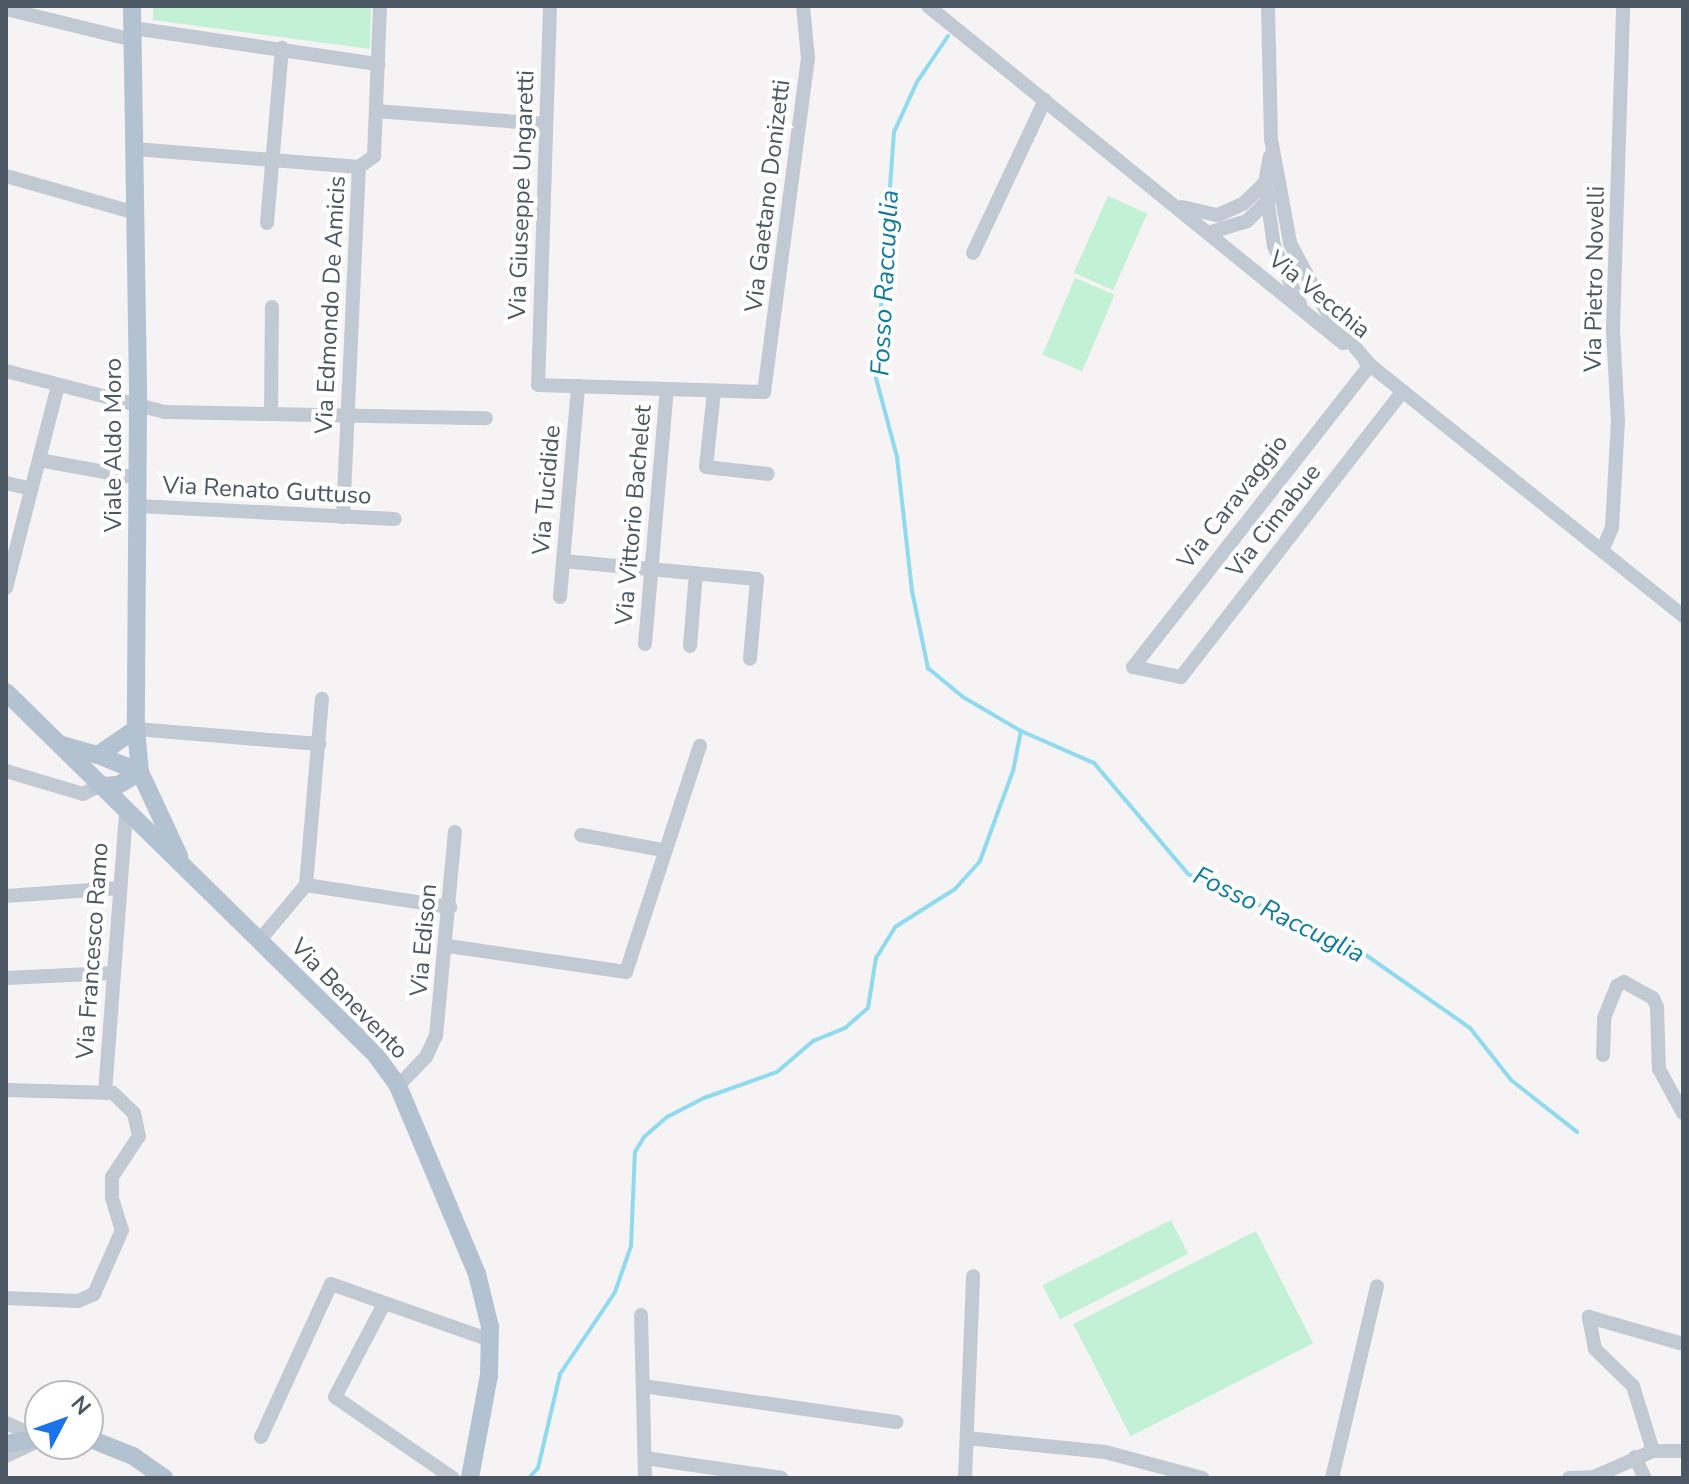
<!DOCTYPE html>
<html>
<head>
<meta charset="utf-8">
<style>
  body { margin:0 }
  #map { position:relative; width:1689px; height:1484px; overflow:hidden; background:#f5f3f3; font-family:"Nunito Sans",sans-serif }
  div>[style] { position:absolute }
  .green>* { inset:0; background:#c3f1d5; transform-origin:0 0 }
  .stream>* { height:4px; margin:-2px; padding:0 2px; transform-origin:2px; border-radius:2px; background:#90daee }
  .minor>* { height:14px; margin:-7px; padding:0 7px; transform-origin:7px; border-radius:7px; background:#c1cad2 }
  .major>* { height:18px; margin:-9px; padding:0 9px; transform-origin:9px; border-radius:9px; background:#b3c2d1 }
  span { translate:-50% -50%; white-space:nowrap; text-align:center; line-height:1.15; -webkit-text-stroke:8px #fff; paint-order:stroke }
  .street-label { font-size:24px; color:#4a5661 }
  .water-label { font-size:26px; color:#0c7c9b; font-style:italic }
  .frame { position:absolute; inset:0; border:8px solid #4a5661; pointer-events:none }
  .north { position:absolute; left:24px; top:1380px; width:80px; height:80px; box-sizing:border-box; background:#fff; border:2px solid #b7bbc0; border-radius:50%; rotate:49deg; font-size:22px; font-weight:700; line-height:32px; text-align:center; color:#4a5661 }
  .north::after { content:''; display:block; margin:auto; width:28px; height:36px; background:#1a73e8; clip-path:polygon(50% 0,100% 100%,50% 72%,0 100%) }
</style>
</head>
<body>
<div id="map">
  <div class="green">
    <div style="clip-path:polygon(153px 6px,371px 6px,370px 49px,153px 20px)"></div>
    <div style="left:1108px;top:196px;width:43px;height:84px;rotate:24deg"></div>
    <div style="left:1075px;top:278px;width:43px;height:83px;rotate:23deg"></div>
    <div style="left:1171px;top:1220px;width:38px;height:144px;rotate:63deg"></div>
    <div style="left:1256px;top:1231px;width:126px;height:205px;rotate:63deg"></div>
  </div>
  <div class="stream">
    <div style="left:948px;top:36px;width:55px;rotate:124deg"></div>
    <div style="left:917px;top:82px;width:55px;rotate:114.7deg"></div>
    <div style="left:894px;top:132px;width:247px;rotate:94.2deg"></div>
    <div style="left:876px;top:378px;width:82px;rotate:75.1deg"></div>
    <div style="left:897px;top:457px;width:135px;rotate:83.6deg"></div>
    <div style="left:912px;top:591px;width:79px;rotate:78.3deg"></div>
    <div style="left:928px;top:668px;width:45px;rotate:39.6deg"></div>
    <div style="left:963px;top:697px;width:67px;rotate:30.4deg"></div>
    <div style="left:1021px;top:731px;width:80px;rotate:23.7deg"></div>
    <div style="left:1094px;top:763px;width:145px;rotate:49.7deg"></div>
    <div style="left:1188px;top:874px;width:180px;rotate:23.6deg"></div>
    <div style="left:1353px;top:946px;width:143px;rotate:35deg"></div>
    <div style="left:1470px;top:1028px;width:66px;rotate:51.7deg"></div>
    <div style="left:1511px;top:1080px;width:84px;rotate:38.2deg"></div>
    <div style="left:529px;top:1478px;width:13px;rotate:-48deg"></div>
    <div style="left:538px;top:1468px;width:97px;rotate:-76.8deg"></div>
    <div style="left:560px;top:1374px;width:99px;rotate:-56.1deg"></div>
    <div style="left:615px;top:1292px;width:49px;rotate:-70.8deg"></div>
    <div style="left:631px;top:1246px;width:94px;rotate:-87.6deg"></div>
    <div style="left:635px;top:1152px;width:17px;rotate:-59deg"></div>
    <div style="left:644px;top:1137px;width:30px;rotate:-41deg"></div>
    <div style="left:667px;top:1117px;width:42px;rotate:-27.2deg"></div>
    <div style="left:704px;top:1098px;width:77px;rotate:-19.6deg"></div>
    <div style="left:777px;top:1072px;width:48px;rotate:-40.7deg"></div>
    <div style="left:813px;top:1041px;width:35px;rotate:-22deg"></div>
    <div style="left:845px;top:1028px;width:30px;rotate:-41deg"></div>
    <div style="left:868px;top:1008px;width:51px;rotate:-80.9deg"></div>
    <div style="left:876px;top:958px;width:36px;rotate:-58deg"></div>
    <div style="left:895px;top:927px;width:71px;rotate:-32.3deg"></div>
    <div style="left:955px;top:889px;width:38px;rotate:-48deg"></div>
    <div style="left:980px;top:861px;width:96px;rotate:-69.9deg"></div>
    <div style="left:1013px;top:771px;width:41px;rotate:-78.7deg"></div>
  </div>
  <div class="minor">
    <div style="left:550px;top:6px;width:379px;rotate:91.8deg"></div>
    <div style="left:538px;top:385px;width:226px;rotate:1.8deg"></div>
    <div style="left:764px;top:392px;width:337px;rotate:-82.5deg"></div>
    <div style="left:808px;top:58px;width:52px;rotate:-95.5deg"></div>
    <div style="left:928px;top:6px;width:535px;rotate:39.08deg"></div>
    <div style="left:1268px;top:6px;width:133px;rotate:88.7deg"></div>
    <div style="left:1271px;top:139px;width:106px;rotate:79.6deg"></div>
    <div style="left:1290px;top:243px;width:83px;rotate:61.9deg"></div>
    <div style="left:1329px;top:316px;width:64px;rotate:50.1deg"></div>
    <div style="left:1370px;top:365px;width:384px;rotate:128.1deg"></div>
    <div style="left:1133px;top:667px;width:49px;rotate:11.8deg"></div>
    <div style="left:1181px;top:677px;width:362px;rotate:-52.2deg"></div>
    <div style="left:6px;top:9px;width:131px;rotate:13.7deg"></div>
    <div style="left:133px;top:28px;width:248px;rotate:8.4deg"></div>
    <div style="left:376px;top:111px;width:170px;rotate:4.4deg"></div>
    <div style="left:135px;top:149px;width:225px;rotate:4.6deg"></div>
    <div style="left:6px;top:176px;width:135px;rotate:15.9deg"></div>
    <div style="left:1265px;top:183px;width:64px;rotate:81.9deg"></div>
    <div style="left:1274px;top:246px;width:64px;rotate:65.9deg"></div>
    <div style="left:1182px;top:207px;width:37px;rotate:13deg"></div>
    <div style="left:1218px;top:215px;width:27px;rotate:-24deg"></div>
    <div style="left:1243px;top:204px;width:30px;rotate:-44deg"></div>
    <div style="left:1265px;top:183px;width:27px;rotate:-80deg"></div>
    <div style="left:267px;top:223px;width:176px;rotate:-85.1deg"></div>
    <div style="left:1208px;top:233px;width:41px;rotate:-17.1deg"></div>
    <div style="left:1247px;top:221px;width:34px;rotate:-45deg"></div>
    <div style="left:973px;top:253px;width:169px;rotate:-64.8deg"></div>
    <div style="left:1365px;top:361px;width:408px;rotate:38.7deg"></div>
    <div style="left:6px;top:371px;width:163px;rotate:14.5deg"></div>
    <div style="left:164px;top:412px;width:322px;rotate:1.1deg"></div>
    <div style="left:714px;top:391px;width:76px;rotate:96deg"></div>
    <div style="left:706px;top:467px;width:62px;rotate:6.4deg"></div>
    <div style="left:271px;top:412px;width:105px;rotate:-89.5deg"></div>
    <div style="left:39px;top:460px;width:101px;rotate:10.3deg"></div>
    <div style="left:6px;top:483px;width:26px;rotate:13deg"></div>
    <div style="left:138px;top:506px;width:257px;rotate:2.9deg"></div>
    <div style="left:343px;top:517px;width:350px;rotate:-87.4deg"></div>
    <div style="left:359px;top:167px;width:19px;rotate:-36deg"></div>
    <div style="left:374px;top:156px;width:150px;rotate:-87.7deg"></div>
    <div style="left:1602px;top:551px;width:25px;rotate:-67deg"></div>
    <div style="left:1612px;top:528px;width:106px;rotate:-86.8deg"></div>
    <div style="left:1618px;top:422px;width:93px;rotate:-93.1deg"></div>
    <div style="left:1613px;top:329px;width:323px;rotate:-88.2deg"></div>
    <div style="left:563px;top:561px;width:195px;rotate:5.3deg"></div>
    <div style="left:757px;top:579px;width:80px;rotate:95deg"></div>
    <div style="left:6px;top:588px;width:209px;rotate:-75.6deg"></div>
    <div style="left:560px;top:597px;width:212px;rotate:-85.1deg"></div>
    <div style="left:645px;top:644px;width:256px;rotate:-85.1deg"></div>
    <div style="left:690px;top:646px;width:73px;rotate:-85.3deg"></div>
    <div style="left:136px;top:729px;width:184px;rotate:4.7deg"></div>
    <div style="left:6px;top:771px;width:80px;rotate:16.6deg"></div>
    <div style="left:83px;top:794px;width:18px;rotate:-27deg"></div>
    <div style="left:581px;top:835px;width:82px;rotate:10.5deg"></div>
    <div style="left:306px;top:885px;width:146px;rotate:8.7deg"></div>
    <div style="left:6px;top:896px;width:114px;rotate:-4deg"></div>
    <div style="left:259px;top:941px;width:73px;rotate:-50deg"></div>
    <div style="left:306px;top:885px;width:187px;rotate:-85.1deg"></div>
    <div style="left:448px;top:946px;width:180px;rotate:8.3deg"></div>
    <div style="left:626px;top:972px;width:238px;rotate:-71.9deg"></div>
    <div style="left:6px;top:978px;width:107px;rotate:-2.7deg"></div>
    <div style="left:1603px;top:1055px;width:37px;rotate:-88deg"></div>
    <div style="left:1604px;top:1018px;width:35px;rotate:-68deg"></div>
    <div style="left:1617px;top:986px;width:8px;rotate:-30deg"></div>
    <div style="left:1624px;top:982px;width:33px;rotate:29deg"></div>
    <div style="left:1653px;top:998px;width:10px;rotate:66deg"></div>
    <div style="left:1657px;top:1007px;width:62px;rotate:88.2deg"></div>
    <div style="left:1659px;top:1069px;width:50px;rotate:61.4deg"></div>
    <div style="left:398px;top:1086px;width:40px;rotate:-46deg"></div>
    <div style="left:426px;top:1057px;width:23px;rotate:-65deg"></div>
    <div style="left:436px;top:1036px;width:205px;rotate:-84.7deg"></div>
    <div style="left:6px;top:1090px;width:107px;rotate:1.6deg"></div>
    <div style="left:113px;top:1093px;width:29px;rotate:44deg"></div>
    <div style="left:134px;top:1113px;width:24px;rotate:78deg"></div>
    <div style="left:139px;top:1136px;width:49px;rotate:123.4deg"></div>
    <div style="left:112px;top:1177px;width:21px;rotate:90deg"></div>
    <div style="left:112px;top:1198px;width:34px;rotate:73deg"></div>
    <div style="left:122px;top:1230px;width:70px;rotate:113.6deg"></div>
    <div style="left:94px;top:1294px;width:17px;rotate:156deg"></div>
    <div style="left:78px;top:1301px;width:72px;rotate:-177.6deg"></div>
    <div style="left:105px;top:1093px;width:281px;rotate:-85.7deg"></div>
    <div style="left:384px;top:1304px;width:105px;rotate:117.8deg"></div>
    <div style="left:335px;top:1397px;width:143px;rotate:34.5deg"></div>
    <div style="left:641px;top:1315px;width:163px;rotate:88.6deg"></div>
    <div style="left:643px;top:1386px;width:256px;rotate:8.1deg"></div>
    <div style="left:6px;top:1423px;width:37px;rotate:24deg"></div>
    <div style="left:261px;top:1437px;width:168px;rotate:-65.4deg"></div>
    <div style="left:331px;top:1284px;width:169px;rotate:19.4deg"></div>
    <div style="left:967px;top:1438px;width:139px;rotate:5.8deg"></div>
    <div style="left:1105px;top:1452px;width:101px;rotate:14.9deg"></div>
    <div style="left:1653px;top:1451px;width:68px;rotate:-107.1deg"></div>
    <div style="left:1633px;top:1386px;width:53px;rotate:-135.8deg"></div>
    <div style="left:1595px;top:1349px;width:33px;rotate:-101deg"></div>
    <div style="left:1589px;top:1317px;width:98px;rotate:16deg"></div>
    <div style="left:6px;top:1456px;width:35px;rotate:-25deg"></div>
    <div style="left:1635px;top:1457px;width:23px;rotate:65deg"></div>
    <div style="left:645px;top:1458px;width:138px;rotate:8.3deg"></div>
    <div style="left:965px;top:1478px;width:202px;rotate:-87.7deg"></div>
    <div style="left:1332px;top:1478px;width:197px;rotate:-76.8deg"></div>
    <div style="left:1569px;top:1478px;width:25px;rotate:-2deg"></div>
    <div style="left:1594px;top:1477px;width:64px;rotate:-23.8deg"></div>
    <div style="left:1653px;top:1451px;width:30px"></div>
  </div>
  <div class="major">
    <div style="left:132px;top:6px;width:402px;rotate:89.1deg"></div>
    <div style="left:138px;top:408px;width:321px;rotate:90.4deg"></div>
    <div style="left:136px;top:729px;width:43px;rotate:84.7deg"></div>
    <div style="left:140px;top:772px;width:93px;rotate:65.1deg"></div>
    <div style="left:6px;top:692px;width:517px;rotate:44.45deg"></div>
    <div style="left:375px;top:1054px;width:39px;rotate:54deg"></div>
    <div style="left:398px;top:1086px;width:204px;rotate:67.2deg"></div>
    <div style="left:477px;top:1274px;width:55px;rotate:76.2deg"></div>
    <div style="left:490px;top:1327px;width:48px;rotate:91.2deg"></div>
    <div style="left:489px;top:1375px;width:105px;rotate:100.5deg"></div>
    <div style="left:62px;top:745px;width:37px;rotate:16deg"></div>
    <div style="left:98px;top:755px;width:46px;rotate:-34.4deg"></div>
    <div style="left:98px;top:755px;width:45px;rotate:22deg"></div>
    <div style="left:140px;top:772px;width:26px;rotate:149deg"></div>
    <div style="left:118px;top:785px;width:19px;rotate:177deg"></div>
    <div style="left:88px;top:1438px;width:48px;rotate:21.8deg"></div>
    <div style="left:133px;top:1456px;width:38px;rotate:35deg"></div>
    <div style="left:6px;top:1444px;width:35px;rotate:-10deg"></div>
  </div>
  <div class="street-label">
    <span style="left:522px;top:195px;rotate:-88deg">Via Giuseppe Ungaretti</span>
    <span style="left:768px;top:196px;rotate:-83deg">Via Gaetano Donizetti</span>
    <span style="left:1595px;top:279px;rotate:-89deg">Via Pietro Novelli</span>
    <span style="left:1319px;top:295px;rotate:39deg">Via Vecchia</span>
    <span style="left:331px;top:305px;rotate:-87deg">Via Edmondo De Amicis</span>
    <span style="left:114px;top:445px;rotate:-90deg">Viale Aldo Moro</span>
    <span style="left:547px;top:490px;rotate:-85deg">Via Tucidide</span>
    <span style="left:267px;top:491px;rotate:3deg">Via Renato Guttuso</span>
    <span style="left:1233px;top:502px;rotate:-52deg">Via Caravaggio</span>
    <span style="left:634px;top:515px;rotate:-85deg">Via Vittorio Bachelet</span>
    <span style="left:1274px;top:521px;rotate:-52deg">Via Cimabue</span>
    <span style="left:424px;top:940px;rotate:-85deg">Via Edison</span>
    <span style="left:93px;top:951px;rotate:-86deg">Via Francesco Ramo</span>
    <span style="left:349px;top:999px;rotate:46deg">Via Benevento</span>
  </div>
  <div class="water-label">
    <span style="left:885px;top:283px;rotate:-87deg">Fosso Raccuglia</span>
    <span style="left:1279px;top:915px;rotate:26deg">Fosso Raccuglia</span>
  </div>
  <div class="frame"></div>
  <div class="north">N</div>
</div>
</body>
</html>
